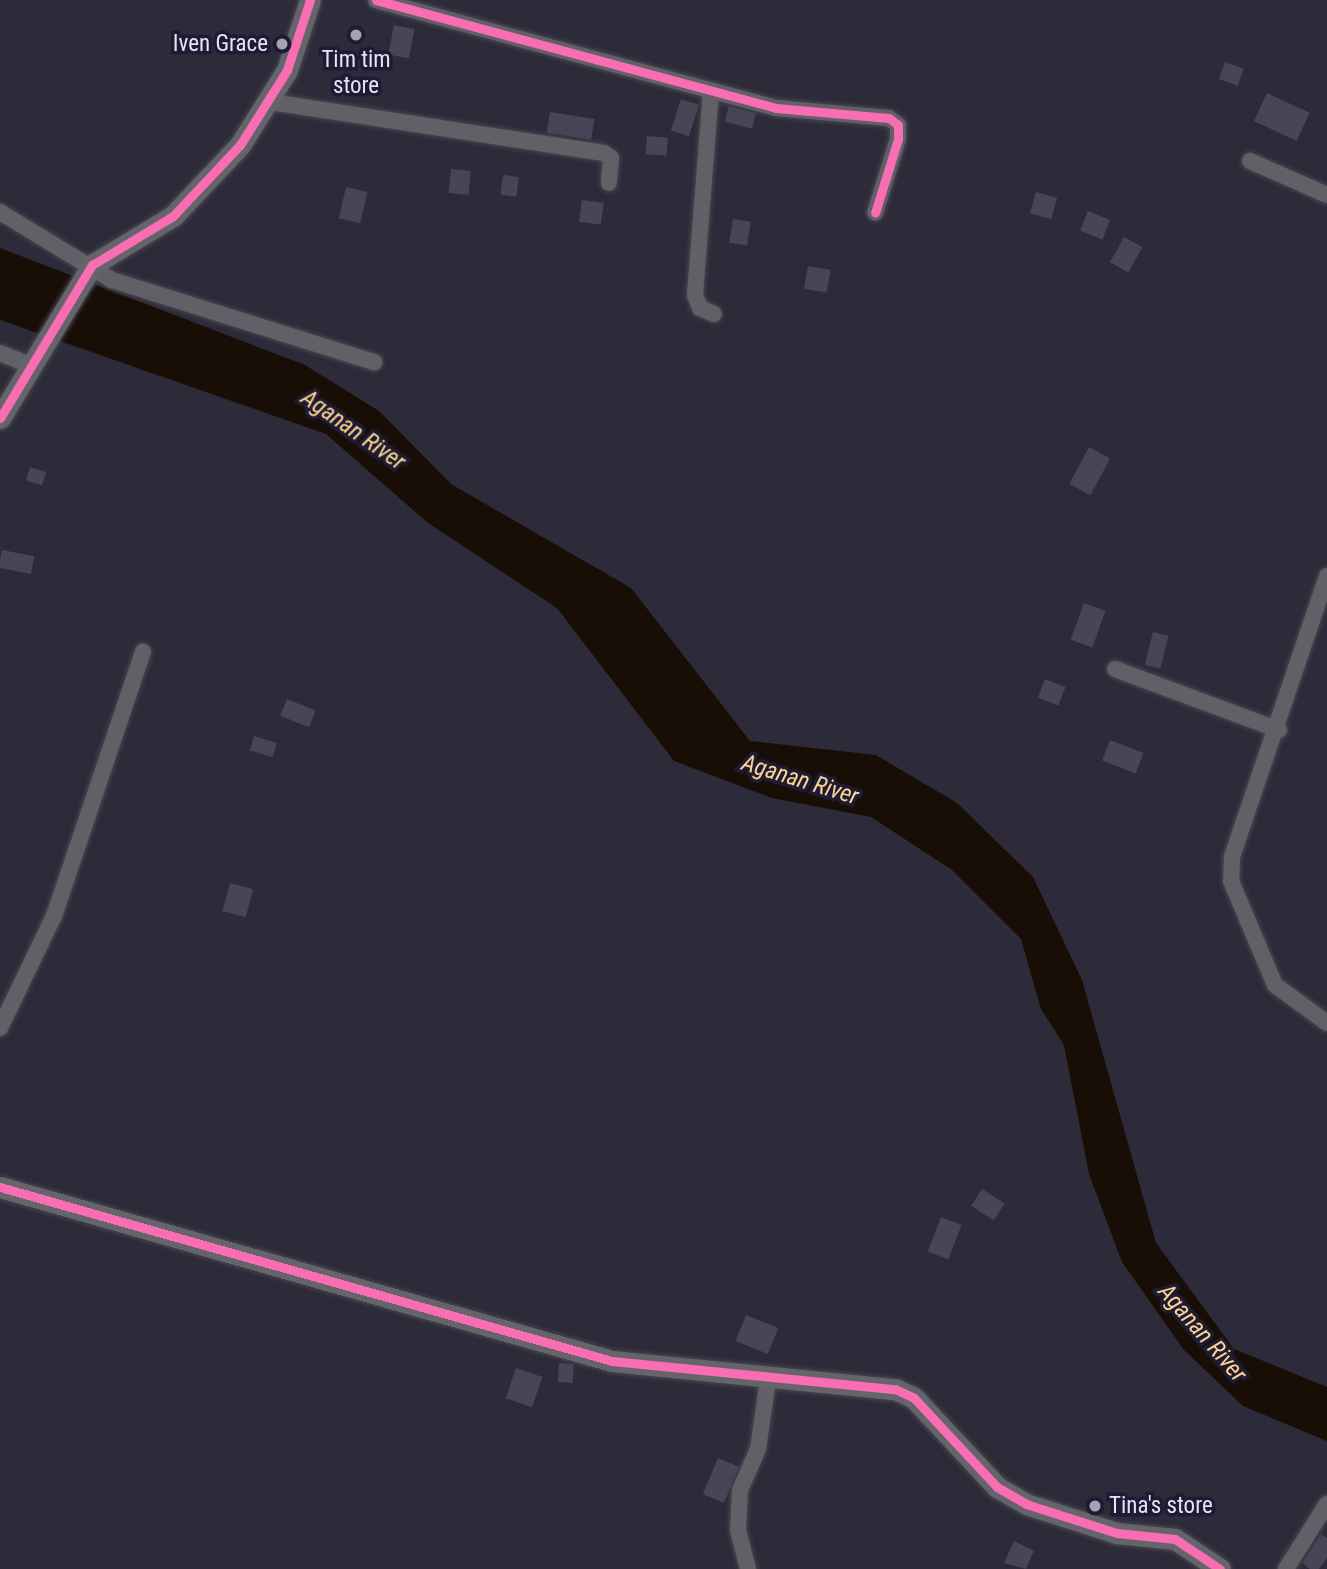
<!DOCTYPE html>
<html>
<head>
<meta charset="utf-8">
<style>
  body { margin:0 }
  #map { position:relative; width:1327px; height:1569px; overflow:hidden; background:#2d2b39; font-family:"Roboto Condensed",sans-serif }
  div>[style] { position:absolute }
  .water>* { inset:0; background:#180e05 }
  .building>* { inset:0; background:#474556; transform-origin:0 0 }
  .roads { filter:drop-shadow(0 0 2px #484652) drop-shadow(0 0 2px #484652) }
  .street>* { height:16px; margin:-8px; padding:0 8px; transform-origin:8px; border-radius:8px; background:#616066 }
  .secondary>* { height:21px; margin:-10.5px; padding:0 10.5px; transform-origin:10.5px; border-radius:10.5px; background:#65646b }
  .cycleway>* { height:9px; margin:-4.5px; padding:0 4.5px; transform-origin:4.5px; border-radius:4.5px; background:#f96db3 }
  .dots>* { width:19px; height:19px; translate:-50% -50%; box-sizing:border-box; border:4px solid #1f1b34; border-radius:50% }
  span { translate:-50% -50%; white-space:nowrap; text-align:center; line-height:1.15; -webkit-text-stroke:7px #1f1b34; paint-order:stroke }
  .poi-label { font-size:23px; color:#e5e4f5 }
  .right { translate:-100% -50%; text-align:right }
  .left { translate:0 -50%; text-align:left }
  .water-label { font-size:24px; color:#fcd48d; font-style:italic }
</style>
</head>
<body>
<div id="map">
  <div class="water">
    <div style="clip-path:polygon(0 248px,305px 365px,379px 411px,451px 484px,631px 588px,750px 741px,876px 755px,957px 803px,1033px 877px,1082px 980px,1156px 1243px,1234px 1349px,1327px 1387px,1327px 1441px,1243px 1406px,1184px 1350px,1122px 1262px,1089px 1174px,1064px 1045px,1041px 1009px,1021px 939px,952px 870px,871px 817px,772px 798px,674px 761px,557px 608px,428px 523px,326px 434px,0 320px)"></div>
  </div>
  <div class="building">
    <div style="left:394px;top:25px;width:21px;height:30px;rotate:11deg"></div>
    <div style="left:1225px;top:62px;width:20px;height:18px;rotate:20deg"></div>
    <div style="left:1267px;top:93px;width:47px;height:31px;rotate:25deg"></div>
    <div style="left:681px;top:99px;width:19px;height:33px;rotate:18deg"></div>
    <div style="left:729px;top:106px;width:28px;height:16px;rotate:15deg"></div>
    <div style="left:550px;top:112px;width:45px;height:21px;rotate:9deg"></div>
    <div style="left:647px;top:136px;width:21px;height:18px;rotate:5deg"></div>
    <div style="left:451px;top:169px;width:20px;height:24px;rotate:6deg"></div>
    <div style="left:503px;top:175px;width:16px;height:20px;rotate:7deg"></div>
    <div style="left:346px;top:187px;width:22px;height:32px;rotate:13deg"></div>
    <div style="left:1036px;top:192px;width:22px;height:22px;rotate:16deg"></div>
    <div style="left:582px;top:200px;width:22px;height:22px;rotate:8deg"></div>
    <div style="left:1088px;top:211px;width:24px;height:21px;rotate:22deg"></div>
    <div style="left:733px;top:219px;width:18px;height:24px;rotate:9deg"></div>
    <div style="left:1124px;top:237px;width:21px;height:29px;rotate:29deg"></div>
    <div style="left:808px;top:266px;width:23px;height:23px;rotate:10deg"></div>
    <div style="left:1089px;top:447px;width:24px;height:42px;rotate:28deg"></div>
    <div style="left:30px;top:467px;width:17px;height:14px;rotate:17deg"></div>
    <div style="left:2px;top:550px;width:33px;height:18px;rotate:11deg"></div>
    <div style="left:1084px;top:603px;width:23px;height:39px;rotate:20deg"></div>
    <div style="left:1153px;top:632px;width:16px;height:34px;rotate:14deg"></div>
    <div style="left:1045px;top:679px;width:22px;height:20px;rotate:21deg"></div>
    <div style="left:287px;top:699px;width:31px;height:18px;rotate:22deg"></div>
    <div style="left:254px;top:736px;width:24px;height:15px;rotate:17deg"></div>
    <div style="left:1110px;top:740px;width:36px;height:22px;rotate:21deg"></div>
    <div style="left:230px;top:883px;width:24px;height:29px;rotate:15deg"></div>
    <div style="left:982px;top:1189px;width:27px;height:20px;rotate:33deg"></div>
    <div style="left:941px;top:1217px;width:22px;height:37px;rotate:21deg"></div>
    <div style="left:746px;top:1315px;width:35px;height:28px;rotate:22deg"></div>
    <div style="left:559px;top:1363px;width:15px;height:19px;rotate:4deg"></div>
    <div style="left:516px;top:1368px;width:28px;height:32px;rotate:19deg"></div>
    <div style="left:718px;top:1458px;width:23px;height:39px;rotate:23deg"></div>
    <div style="clip-path:polygon(1321px 1534px,1327px 1538px,1327px 1558px,1319px 1569px,1310px 1569px,1302px 1563px)"></div>
    <div style="clip-path:polygon(1014px 1541px,1034px 1551px,1026px 1569px,1004px 1563px)"></div>
  </div>
  <div class="roads">
    <div class="street">
      <div style="left:376px;top:0;width:414px;rotate:15.1deg"></div>
      <div style="left:776px;top:108px;width:113px;rotate:5.1deg"></div>
      <div style="left:889px;top:118px;width:11px;rotate:38deg"></div>
      <div style="left:898px;top:125px;width:14px;rotate:90deg"></div>
      <div style="left:898px;top:139px;width:77px;rotate:107.3deg"></div>
      <div style="left:711px;top:91px;width:205px;rotate:94.5deg"></div>
      <div style="left:695px;top:295px;width:14px;rotate:69deg"></div>
      <div style="left:700px;top:308px;width:15px;rotate:23deg"></div>
      <div style="left:271px;top:102px;width:337px;rotate:8.7deg"></div>
      <div style="left:604px;top:153px;width:9px;rotate:36deg"></div>
      <div style="left:611px;top:158px;width:25px;rotate:95deg"></div>
      <div style="left:1250px;top:161px;width:84px;rotate:23.8deg"></div>
      <div style="left:0;top:212px;width:131px;rotate:31.3deg"></div>
      <div style="left:112px;top:280px;width:275px;rotate:17.4deg"></div>
      <div style="left:0;top:353px;width:31px;rotate:22deg"></div>
      <div style="left:1327px;top:576px;width:297px;rotate:108.7deg"></div>
      <div style="left:1232px;top:857px;width:24px;rotate:92deg"></div>
      <div style="left:1231px;top:881px;width:113px;rotate:67.1deg"></div>
      <div style="left:1275px;top:985px;width:64px;rotate:36.2deg"></div>
      <div style="left:1115px;top:669px;width:175px;rotate:20.4deg"></div>
      <div style="left:0;top:1028px;width:124px;rotate:-64.3deg"></div>
      <div style="left:54px;top:916px;width:279px;rotate:-71.4deg"></div>
      <div style="left:748px;top:1569px;width:40px;rotate:-104.4deg"></div>
      <div style="left:738px;top:1530px;width:40px;rotate:-87.1deg"></div>
      <div style="left:740px;top:1490px;width:45px;rotate:-66.3deg"></div>
      <div style="left:758px;top:1449px;width:70px;rotate:-81.8deg"></div>
      <div style="left:1286px;top:1569px;width:77px;rotate:-57.8deg"></div>
    </div>
    <div class="secondary">
      <div style="left:0;top:418px;width:179px;rotate:-59deg"></div>
      <div style="left:92px;top:265px;width:95px;rotate:-31.2deg"></div>
      <div style="left:173px;top:216px;width:98px;rotate:-46.7deg"></div>
      <div style="left:240px;top:145px;width:89px;rotate:-57.9deg"></div>
      <div style="left:287px;top:70px;width:74px;rotate:-71.8deg"></div>
      <div style="left:0;top:1187px;width:636px;rotate:15.87deg"></div>
      <div style="left:612px;top:1361px;width:284px;rotate:5.7deg"></div>
      <div style="left:895px;top:1389px;width:21px;rotate:25deg"></div>
      <div style="left:914px;top:1398px;width:122px;rotate:47deg"></div>
      <div style="left:997px;top:1487px;width:34px;rotate:30deg"></div>
      <div style="left:1026px;top:1504px;width:96px;rotate:17.7deg"></div>
      <div style="left:1117px;top:1533px;width:58px;rotate:5.9deg"></div>
      <div style="left:1175px;top:1539px;width:54px;rotate:33.7deg"></div>
    </div>
  </div>
  <div class="cycleway">
    <div style="left:376px;top:0;width:414px;rotate:15.1deg"></div>
    <div style="left:776px;top:108px;width:113px;rotate:5.1deg"></div>
    <div style="left:889px;top:118px;width:11px;rotate:38deg"></div>
    <div style="left:898px;top:125px;width:14px;rotate:90deg"></div>
    <div style="left:898px;top:139px;width:77px;rotate:107.3deg"></div>
    <div style="left:0;top:418px;width:179px;rotate:-59deg"></div>
    <div style="left:92px;top:265px;width:95px;rotate:-31.2deg"></div>
    <div style="left:173px;top:216px;width:98px;rotate:-46.7deg"></div>
    <div style="left:240px;top:145px;width:89px;rotate:-57.9deg"></div>
    <div style="left:287px;top:70px;width:74px;rotate:-71.8deg"></div>
    <div style="left:0;top:1187px;width:636px;rotate:15.87deg"></div>
    <div style="left:612px;top:1361px;width:284px;rotate:5.7deg"></div>
    <div style="left:895px;top:1389px;width:21px;rotate:25deg"></div>
    <div style="left:914px;top:1398px;width:122px;rotate:47deg"></div>
    <div style="left:997px;top:1487px;width:34px;rotate:30deg"></div>
    <div style="left:1026px;top:1504px;width:96px;rotate:17.7deg"></div>
    <div style="left:1117px;top:1533px;width:58px;rotate:5.9deg"></div>
    <div style="left:1175px;top:1539px;width:54px;rotate:33.7deg"></div>
  </div>
  <div class="dots">
    <div style="left:356px;top:35px;background:#a5a3b3"></div>
    <div style="left:282px;top:44px;background:#a5a3b3"></div>
    <div style="left:1095px;top:1506px;background:#a5a3b3"></div>
  </div>
  <div class="poi-label">
    <span class="right" style="left:268px;top:44px">Iven Grace</span>
    <span style="left:356px;top:73px">Tim tim<br>store</span>
    <span class="left" style="left:1109px;top:1506px">Tina's store</span>
  </div>
  <div class="water-label">
    <span style="left:353px;top:430px;rotate:35deg">Aganan River</span>
    <span style="left:800px;top:780px;rotate:17deg">Aganan River</span>
    <span style="left:1202px;top:1333px;rotate:49deg">Aganan River</span>
  </div>
</div>
</body>
</html>
